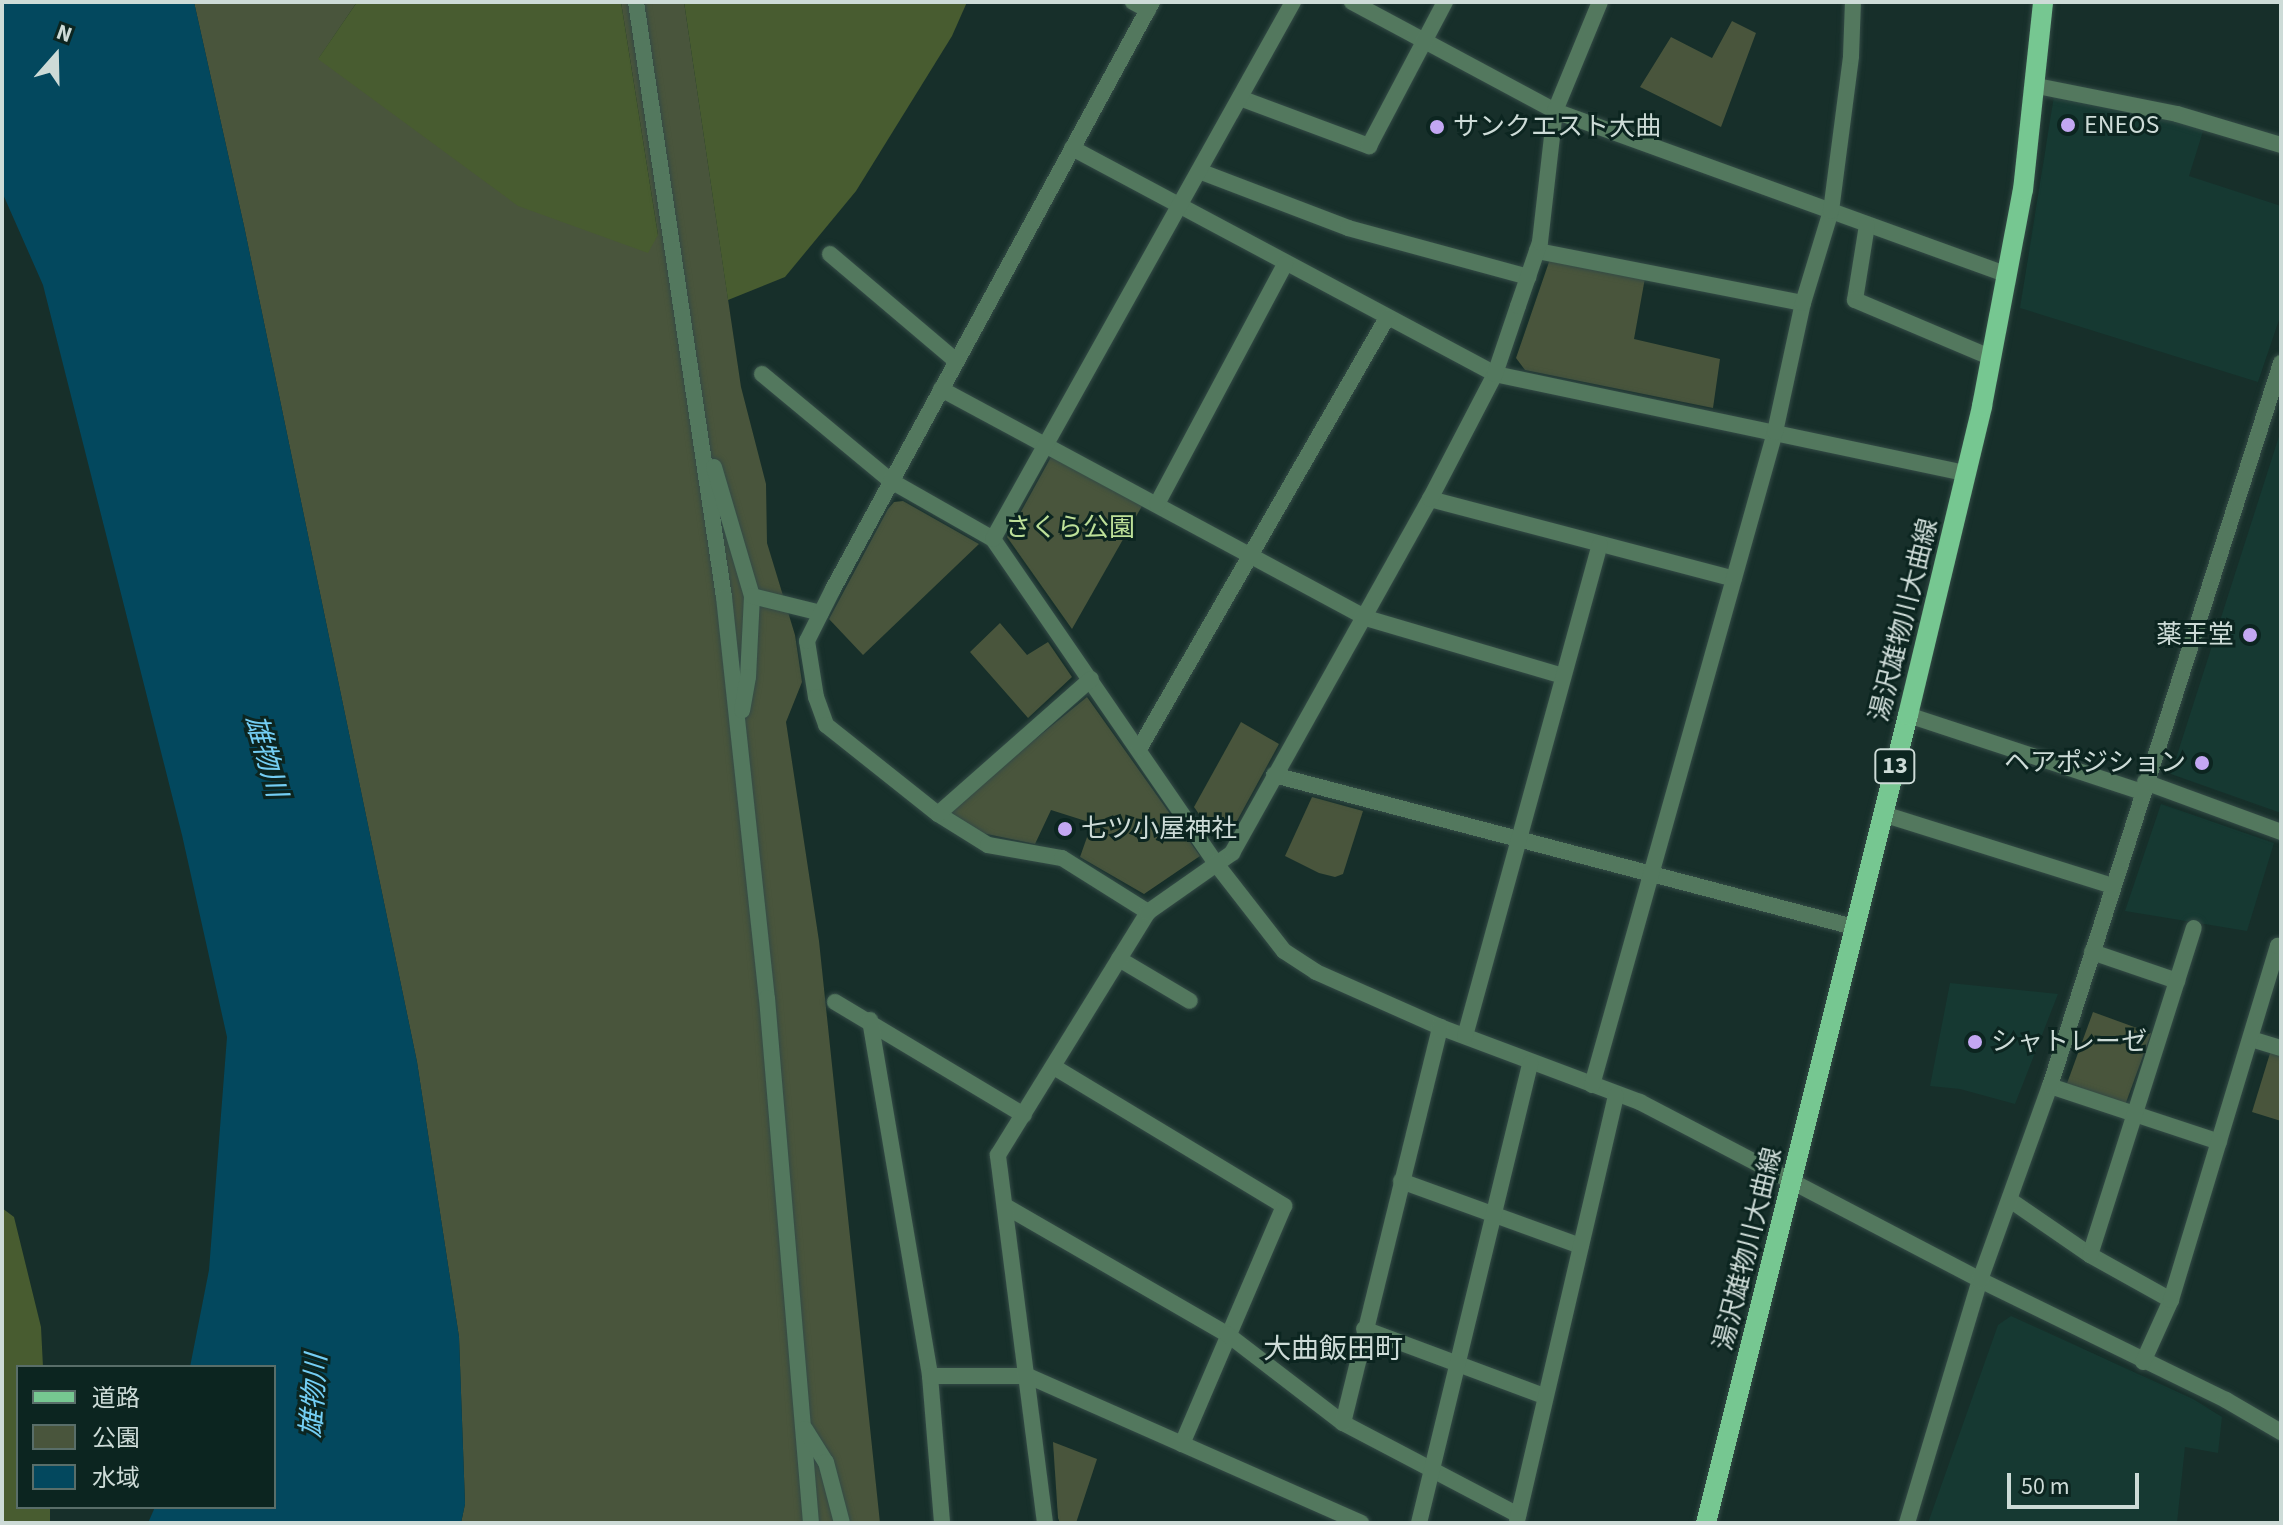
<!DOCTYPE html>
<html>
<head>
<meta charset="utf-8">
<style>
  body { margin:0 }
  #map { position:relative; width:2283px; height:1525px; overflow:hidden; background:#172f2a; font-family:"Source Sans 3","Noto Sans JP",sans-serif }
  div>[style] { position:absolute }
  .built>* { inset:0; background:#163932 }
  .green>* { inset:0; background:#49553c; transform-origin:0 0 }
  .forest>* { inset:0; background:#485c30 }
  .water>* { inset:0; background:#03485e }
  .roads { filter:drop-shadow(0 0 2px #344b46) drop-shadow(0 0 2px #344b46) }
  .minor>* { height:16px; margin:-8px; padding:0 8px; transform-origin:8px; border-radius:8px; background:#53785e }
  .tertiary>* { height:16px; margin:-8px; padding:0 8px; transform-origin:8px; border-radius:8px; background:#53785e }
  .primary>* { height:20px; margin:-10px; padding:0 10px; transform-origin:10px; border-radius:10px; background:#76c791 }
  .dots>* { width:22px; height:22px; translate:-50% -50%; box-sizing:border-box; border:4px solid #0c2520; border-radius:50% }
  span { translate:-50% -50%; white-space:nowrap; text-align:center; line-height:1.15; -webkit-text-stroke:6px #0c2520; paint-order:stroke }
  .shield-label span { padding:2px 6px; background:#0c2520; border:2px solid; border-radius:6px; -webkit-text-stroke-width:0 }
  .shield-label { font-size:24px; color:#cddbd7; font-weight:700 }
  .poi-label { font-size:26px; color:#cddbd7 }
  .left { translate:0 -50%; text-align:left }
  .right { translate:-100% -50%; text-align:right }
  .park-label { font-size:26px; color:#bde098 }
  .street-label { font-size:26px; color:#cddbd7 }
  .water-label { font-size:28px; color:#74cef4; font-style:italic }
  .neighbourhood-label { font-size:28px; color:#cddbd7 }
  .frame { position:absolute; inset:0; border:4px solid #cddbd7; pointer-events:none }
  .legend { position:absolute; left:16px; top:1365px; width:260px; height:144px; box-sizing:border-box; background:#0c2520; border:2px solid #596e69; margin:0; padding:10px 14px; list-style:none; font-size:24px; color:#cddbd7 }
  .legend li { display:flex; align-items:center; gap:16px; height:40px }
  .legend b { width:40px; border:2px solid #596e69 }
  .north { position:absolute; left:16px; top:16px; width:80px; height:80px; -webkit-text-stroke:6px #0c2520; paint-order:stroke; rotate:20deg; font-size:22px; font-weight:700; line-height:32px; text-align:center; color:#cddbd7 }
  .north::after { content:''; display:block; margin:auto; width:28px; height:36px; background:#cddbd7; clip-path:polygon(50% 0,100% 100%,50% 72%,0 100%) }
  .scale { position:absolute; left:2007px; top:1473px; width:132px; height:36px; box-sizing:border-box; border:4px solid #cddbd7; border-top:0; padding-left:10px; font-size:24px; line-height:28px; white-space:nowrap; color:#cddbd7; -webkit-text-stroke:6px #0c2520; paint-order:stroke }
</style>
</head>
<body>
<div id="map">
  <div class="built">
    <div style="clip-path:polygon(2054px 96px,2204px 128px,2189px 176px,2281px 206px,2281px 314px,2258px 382px,2020px 308px)"></div>
    <div style="clip-path:polygon(2281px 430px,2281px 813px,2171px 774px)"></div>
    <div style="clip-path:polygon(2161px 804px,2274px 843px,2247px 931px,2125px 911px)"></div>
    <div style="clip-path:polygon(1950px 983px,2058px 994px,2015px 1104px,1960px 1089px,1930px 1086px)"></div>
    <div style="clip-path:polygon(2011px 1316px,2193px 1399px,2222px 1417px,2218px 1453px,2185px 1447px,2177px 1523px,1928px 1523px,1998px 1325px)"></div>
  </div>
  <div class="green">
    <div style="clip-path:polygon(194px 2px,357px 2px,319px 58px,658px 235px,621px 2px,684px 2px,741px 387px,766px 484px,767px 543px,795px 635px,802px 682px,786px 722px,819px 941px,880px 1523px,461px 1523px,465px 1504px,459px 1337px,417px 1062px,244px 226px)"></div>
    <div style="clip-path:polygon(1732px 21px,1756px 33px,1721px 127px,1640px 87px,1671px 37px,1712px 58px)"></div>
    <div style="clip-path:polygon(1550px 259px,1645px 278px,1634px 339px,1720px 359px,1713px 408px,1525px 370px,1516px 358px)"></div>
    <div style="clip-path:polygon(1051px 457px,1142px 506px,1072px 629px,1007px 537px)"></div>
    <div style="clip-path:polygon(903px 501px,979px 544px,863px 655px,829px 619px,888px 509px,894px 502px)"></div>
    <div style="clip-path:polygon(1000px 623px,1027px 655px,1048px 642px,1072px 677px,1028px 718px,970px 652px)"></div>
    <div style="clip-path:polygon(1087px 697px,1200px 856px,1144px 894px,1080px 857px,1092px 823px,1051px 810px,1035px 844px,982px 833px,947px 811px)"></div>
    <div style="clip-path:polygon(1241px 722px,1279px 744px,1226px 841px,1218px 841px,1194px 807px)"></div>
    <div style="clip-path:polygon(1312px 797px,1363px 811px,1343px 874px,1335px 877px,1319px 873px,1285px 856px)"></div>
    <div style="left:2093px;top:1012px;width:62px;height:78px;rotate:20deg"></div>
    <div style="clip-path:polygon(2271px 1050px,2281px 1054px,2281px 1121px,2252px 1112px)"></div>
    <div style="clip-path:polygon(1053px 1442px,1097px 1459px,1076px 1523px,1060px 1523px,1058px 1518px)"></div>
  </div>
  <div class="forest">
    <div style="clip-path:polygon(357px 2px,621px 2px,658px 235px,648px 253px,518px 206px,318px 59px)"></div>
    <div style="clip-path:polygon(684px 2px,967px 2px,952px 36px,856px 191px,785px 277px,728px 300px)"></div>
    <div style="clip-path:polygon(2px 1208px,14px 1217px,41px 1327px,43px 1367px,18px 1367px,18px 1507px,50px 1507px,50px 1523px,2px 1523px)"></div>
  </div>
  <div class="water">
    <div style="clip-path:polygon(2px 2px,194px 2px,244px 226px,417px 1062px,459px 1337px,465px 1504px,461px 1523px,148px 1523px,155px 1507px,274px 1507px,274px 1367px,190px 1367px,209px 1270px,227px 1037px,182px 835px,43px 285px,2px 192px)"></div>
  </div>
  <div class="roads">
    <div class="minor">
      <div style="left:636px;top:2px;width:601px;rotate:81.59deg"></div>
      <div style="left:724px;top:597px;width:403px;rotate:83.9deg"></div>
      <div style="left:767px;top:998px;width:527px;rotate:85.21deg"></div>
      <div style="left:1133px;top:2px;width:17px;rotate:28deg"></div>
      <div style="left:1352px;top:2px;width:230px;rotate:28.2deg"></div>
      <div style="left:1555px;top:111px;width:481px;rotate:19.9deg"></div>
      <div style="left:2037px;top:86px;width:143px;rotate:11.3deg"></div>
      <div style="left:2177px;top:114px;width:109px;rotate:16.6deg"></div>
      <div style="left:1240px;top:98px;width:138px;rotate:20.4deg"></div>
      <div style="left:1369px;top:146px;width:163px;rotate:-62.2deg"></div>
      <div style="left:1072px;top:148px;width:480px;rotate:28.1deg"></div>
      <div style="left:1495px;top:374px;width:481px;rotate:11.9deg"></div>
      <div style="left:1199px;top:171px;width:160px;rotate:20.9deg"></div>
      <div style="left:1348px;top:228px;width:187px;rotate:15.2deg"></div>
      <div style="left:1867px;top:225px;width:76px;rotate:99.1deg"></div>
      <div style="left:1855px;top:300px;width:149px;rotate:22.9deg"></div>
      <div style="left:1537px;top:251px;width:271px;rotate:11.1deg"></div>
      <div style="left:830px;top:254px;width:165px;rotate:40.3deg"></div>
      <div style="left:762px;top:374px;width:168px;rotate:39.7deg"></div>
      <div style="left:891px;top:481px;width:117px;rotate:29.6deg"></div>
      <div style="left:993px;top:539px;width:396px;rotate:55.5deg"></div>
      <div style="left:1217px;top:865px;width:109px;rotate:52.1deg"></div>
      <div style="left:1284px;top:951px;width:38px;rotate:33deg"></div>
      <div style="left:1316px;top:972px;width:136px;rotate:23.9deg"></div>
      <div style="left:1440px;top:1027px;width:214px;rotate:20.6deg"></div>
      <div style="left:1640px;top:1102px;width:384px;rotate:27.6deg"></div>
      <div style="left:1980px;top:1280px;width:274px;rotate:26deg"></div>
      <div style="left:2226px;top:1400px;width:64px;rotate:30.2deg"></div>
      <div style="left:941px;top:389px;width:483px;rotate:28.3deg"></div>
      <div style="left:1366px;top:618px;width:205px;rotate:16.4deg"></div>
      <div style="left:714px;top:467px;width:134px;rotate:73.6deg"></div>
      <div style="left:752px;top:596px;width:81px;rotate:92.8deg"></div>
      <div style="left:748px;top:677px;width:34px;rotate:100deg"></div>
      <div style="left:1430px;top:499px;width:314px;rotate:14.7deg"></div>
      <div style="left:1157px;top:504px;width:272px;rotate:-61.9deg"></div>
      <div style="left:993px;top:539px;width:615px;rotate:-60.81deg"></div>
      <div style="left:752px;top:596px;width:71px;rotate:13.8deg"></div>
      <div style="left:807px;top:641px;width:57px;rotate:80.9deg"></div>
      <div style="left:816px;top:697px;width:30px;rotate:70deg"></div>
      <div style="left:826px;top:725px;width:143px;rotate:38.5deg"></div>
      <div style="left:938px;top:814px;width:59px;rotate:31.8deg"></div>
      <div style="left:988px;top:845px;width:75px;rotate:10deg"></div>
      <div style="left:1062px;top:858px;width:102px;rotate:32.1deg"></div>
      <div style="left:1908px;top:715px;width:246px;rotate:18.2deg"></div>
      <div style="left:1139px;top:749px;width:498px;rotate:-60.1deg"></div>
      <div style="left:1274px;top:775px;width:600px;rotate:14.69deg"></div>
      <div style="left:2145px;top:782px;width:145px;rotate:20.2deg"></div>
      <div style="left:938px;top:814px;width:204px;rotate:-41.4deg"></div>
      <div style="left:1883px;top:814px;width:241px;rotate:17.4deg"></div>
      <div style="left:2092px;top:952px;width:90px;rotate:18.8deg"></div>
      <div style="left:1119px;top:959px;width:82px;rotate:30.6deg"></div>
      <div style="left:835px;top:1002px;width:220px;rotate:30.9deg"></div>
      <div style="left:870px;top:1020px;width:361px;rotate:80.4deg"></div>
      <div style="left:930px;top:1376px;width:147px;rotate:85.3deg"></div>
      <div style="left:1465px;top:1036px;width:510px;rotate:-74.66deg"></div>
      <div style="left:2251px;top:1039px;width:31px;rotate:17deg"></div>
      <div style="left:1054px;top:1067px;width:269px;rotate:31.1deg"></div>
      <div style="left:1284px;top:1206px;width:259px;rotate:113.2deg"></div>
      <div style="left:1592px;top:1085px;width:678px;rotate:-74.34deg"></div>
      <div style="left:1775px;top:432px;width:132px;rotate:-77.8deg"></div>
      <div style="left:1803px;top:303px;width:96px;rotate:-73.1deg"></div>
      <div style="left:1831px;top:211px;width:156px;rotate:-82.6deg"></div>
      <div style="left:1851px;top:56px;width:54px;rotate:-87.9deg"></div>
      <div style="left:2050px;top:1086px;width:178px;rotate:18.3deg"></div>
      <div style="left:1401px;top:1181px;width:191px;rotate:19.9deg"></div>
      <div style="left:2010px;top:1200px;width:97px;rotate:34.5deg"></div>
      <div style="left:2090px;top:1255px;width:93px;rotate:29.1deg"></div>
      <div style="left:1005px;top:1206px;width:256px;rotate:30deg"></div>
      <div style="left:1227px;top:1334px;width:146px;rotate:37.5deg"></div>
      <div style="left:1343px;top:1423px;width:198px;rotate:27.7deg"></div>
      <div style="left:2090px;top:1255px;width:343px;rotate:-72.4deg"></div>
      <div style="left:1364px;top:1329px;width:192px;rotate:20.4deg"></div>
      <div style="left:2143px;top:1362px;width:68px;rotate:-65.7deg"></div>
      <div style="left:2171px;top:1300px;width:370px;rotate:-73.2deg"></div>
      <div style="left:2278px;top:946px;width:3px"></div>
      <div style="left:930px;top:1376px;width:98px"></div>
      <div style="left:1028px;top:1376px;width:364px;rotate:23.8deg"></div>
      <div style="left:1343px;top:1423px;width:408px;rotate:-76.2deg"></div>
      <div style="left:805px;top:1429px;width:39px;rotate:58deg"></div>
      <div style="left:826px;top:1462px;width:63px;rotate:75.3deg"></div>
      <div style="left:1517px;top:1521px;width:437px;rotate:-76.9deg"></div>
      <div style="left:1045px;top:1523px;width:371px;rotate:-97.3deg"></div>
      <div style="left:998px;top:1155px;width:286px;rotate:-58.3deg"></div>
      <div style="left:1148px;top:912px;width:103px;rotate:-35.1deg"></div>
      <div style="left:1232px;top:853px;width:406px;rotate:-60.8deg"></div>
      <div style="left:1430px;top:499px;width:141px;rotate:-62.5deg"></div>
      <div style="left:1495px;top:374px;width:72px;rotate:-71.3deg"></div>
      <div style="left:1518px;top:306px;width:68px;rotate:-71deg"></div>
      <div style="left:1540px;top:242px;width:132px;rotate:-83.5deg"></div>
      <div style="left:1555px;top:111px;width:118px;rotate:-67.6deg"></div>
      <div style="left:1419px;top:1523px;width:473px;rotate:-76.4deg"></div>
    </div>
    <div class="tertiary">
      <div style="left:807px;top:641px;width:58px;rotate:-63.4deg"></div>
      <div style="left:833px;top:589px;width:668px;rotate:-61.48deg"></div>
      <div style="left:1907px;top:1523px;width:254px;rotate:-73.3deg"></div>
      <div style="left:1980px;top:1280px;width:206px;rotate:-70.2deg"></div>
      <div style="left:2050px;top:1086px;width:759px;rotate:-72.28deg"></div>
    </div>
    <div class="primary">
      <div style="left:1706px;top:1523px;width:833px;rotate:-75.96deg"></div>
      <div style="left:1908px;top:715px;width:318px;rotate:-76.5deg"></div>
      <div style="left:1982px;top:406px;width:220px;rotate:-79.3deg"></div>
      <div style="left:2023px;top:190px;width:189px;rotate:-83.9deg"></div>
    </div>
  </div>
  <div class="dots">
    <div style="left:2068px;top:125px;background:#c3a7f2"></div>
    <div style="left:1437px;top:127px;background:#c3a7f2"></div>
    <div style="left:2250px;top:635px;background:#c3a7f2"></div>
    <div style="left:2202px;top:763px;background:#c3a7f2"></div>
    <div style="left:1065px;top:829px;background:#c3a7f2"></div>
    <div style="left:1975px;top:1042px;background:#c3a7f2"></div>
  </div>
  <div class="shield-label">
    <span style="left:1895px;top:766px">13</span>
  </div>
  <div class="poi-label">
    <span class="left" style="left:2084px;top:125px">ENEOS</span>
    <span class="left" style="left:1453px;top:127px">サンクエスト大曲</span>
    <span class="right" style="left:2234px;top:635px">薬王堂</span>
    <span class="right" style="left:2186px;top:763px">ヘアポジション</span>
    <span class="left" style="left:1081px;top:829px">七ツ小屋神社</span>
    <span class="left" style="left:1991px;top:1042px">シャトレーゼ</span>
  </div>
  <div class="park-label">
    <span style="left:1070px;top:528px">さくら公園</span>
  </div>
  <div class="street-label">
    <span style="left:1904px;top:620px;rotate:-76deg">湯沢雄物川大曲線</span>
    <span style="left:1748px;top:1249px;rotate:-76deg">湯沢雄物川大曲線</span>
  </div>
  <div class="water-label">
    <span style="left:266px;top:756px;rotate:74deg">雄物川</span>
    <span style="left:314px;top:1396px;rotate:-86deg">雄物川</span>
  </div>
  <div class="neighbourhood-label">
    <span style="left:1333px;top:1349px">大曲飯田町</span>
  </div>
  <div class="frame"></div>
  <ul class="legend">
  <li><b style="height:10px;background:#76c791"></b>道路</li>
  <li><b style="height:22px;background:#49553c"></b>公園</li>
  <li><b style="height:22px;background:#03485e"></b>水域</li>
  </ul>
  <div class="north">N</div>
  <div class="scale">50 m</div>
</div>
</body>
</html>
